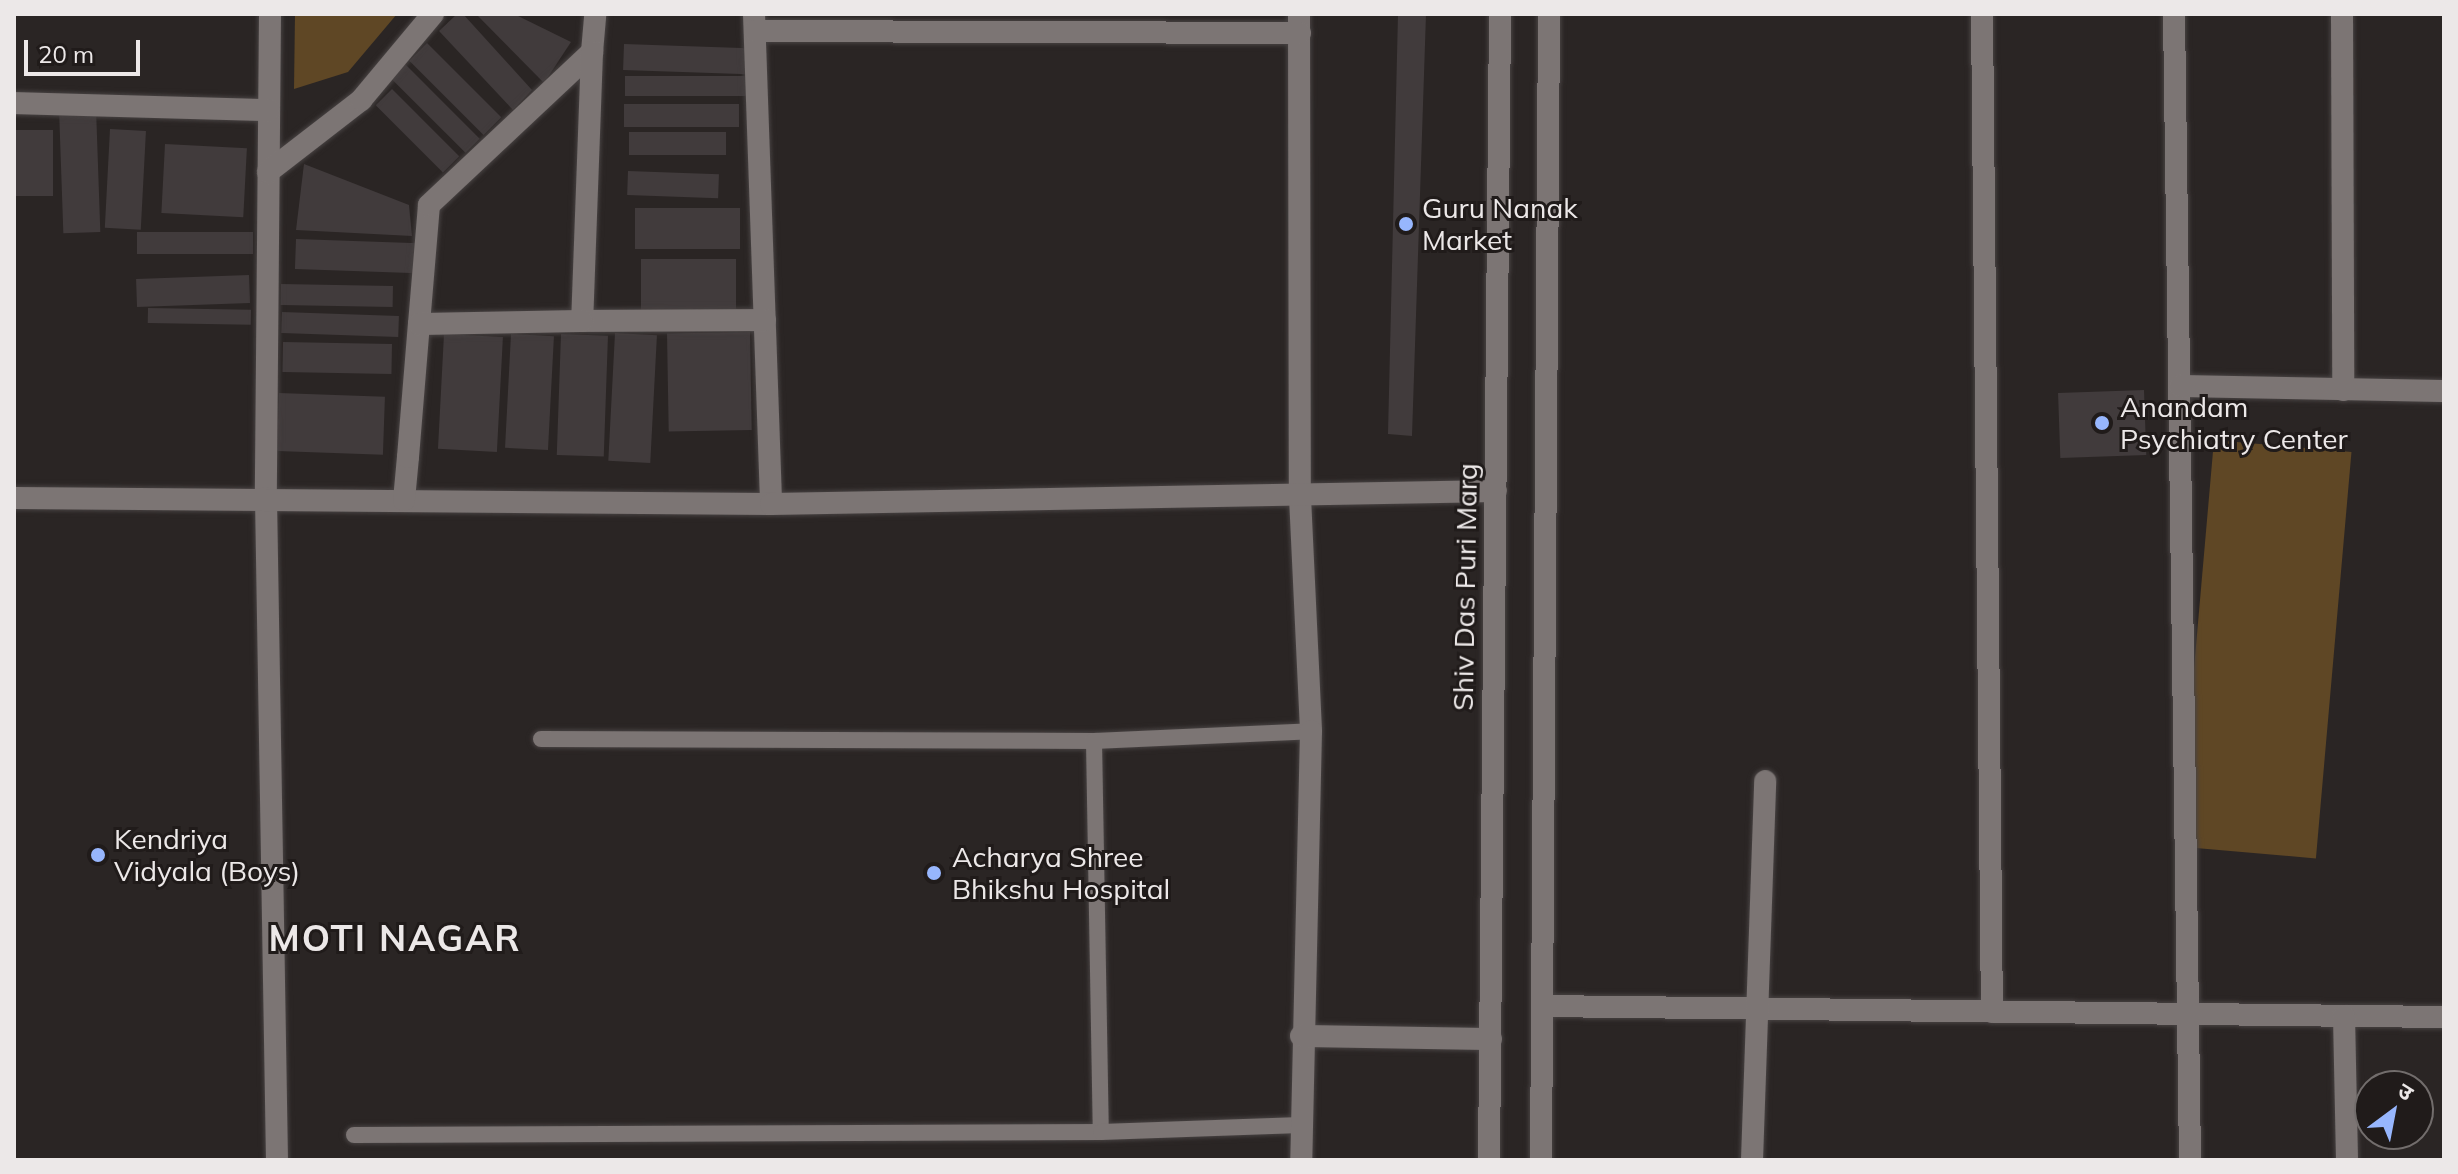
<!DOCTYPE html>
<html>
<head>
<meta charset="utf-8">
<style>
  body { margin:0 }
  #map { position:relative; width:2458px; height:1174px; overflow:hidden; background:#2a2524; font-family:Mulish,"Noto Sans Devanagari",sans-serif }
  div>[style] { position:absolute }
  .green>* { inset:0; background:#5f4725; transform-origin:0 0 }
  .building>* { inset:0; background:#413b3c; transform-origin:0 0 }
  .roads { filter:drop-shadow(0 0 2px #474242) drop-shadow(0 0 2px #474242) }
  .service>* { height:16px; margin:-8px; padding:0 8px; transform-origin:8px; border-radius:8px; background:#7c7574 }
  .minor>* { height:22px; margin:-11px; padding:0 11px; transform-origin:11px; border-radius:11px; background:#7c7574 }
  .secondary>* { height:22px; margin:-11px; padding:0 11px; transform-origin:11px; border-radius:11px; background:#7c7574 }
  .dots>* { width:22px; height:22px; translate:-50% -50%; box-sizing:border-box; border:4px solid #201b1a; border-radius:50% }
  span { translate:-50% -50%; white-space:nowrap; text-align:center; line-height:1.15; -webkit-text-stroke:6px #201b1a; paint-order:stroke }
  .poi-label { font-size:28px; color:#ece8e8 }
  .left { translate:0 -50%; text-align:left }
  .street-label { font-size:28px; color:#ece8e8 }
  .district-label { font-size:36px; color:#ece8e8; font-weight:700; letter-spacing:2px }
  .frame { position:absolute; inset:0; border:16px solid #ece8e8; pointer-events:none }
  .north { position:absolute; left:2354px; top:1070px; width:80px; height:80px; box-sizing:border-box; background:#201b1a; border:2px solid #726d6c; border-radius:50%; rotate:32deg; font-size:22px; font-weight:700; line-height:32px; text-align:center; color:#ece8e8 }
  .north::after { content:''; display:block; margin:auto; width:28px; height:36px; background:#97b6fd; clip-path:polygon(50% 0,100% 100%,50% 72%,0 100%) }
  .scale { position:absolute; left:24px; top:40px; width:116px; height:36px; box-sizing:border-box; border:4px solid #ece8e8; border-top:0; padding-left:10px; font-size:24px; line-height:28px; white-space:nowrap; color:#ece8e8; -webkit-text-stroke:6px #201b1a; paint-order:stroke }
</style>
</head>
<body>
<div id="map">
  <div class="green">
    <div style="clip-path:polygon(295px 14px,397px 14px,348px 72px,294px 89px)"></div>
    <div style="left:2214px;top:440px;width:138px;height:408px;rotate:5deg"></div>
  </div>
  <div class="building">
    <div style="clip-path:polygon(457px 14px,463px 14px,532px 90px,513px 110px,439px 31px)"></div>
    <div style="clip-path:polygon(476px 14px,514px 14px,571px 42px,544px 83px)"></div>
    <div style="clip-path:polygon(1398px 14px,1426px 14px,1412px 436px,1388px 434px)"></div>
    <div style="left:427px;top:43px;width:105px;height:25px;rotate:45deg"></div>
    <div style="left:624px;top:44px;width:125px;height:26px;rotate:2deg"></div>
    <div style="left:404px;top:63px;width:107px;height:20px;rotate:45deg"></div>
    <div style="left:625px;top:76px;width:122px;height:20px"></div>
    <div style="left:392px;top:89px;width:95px;height:23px;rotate:45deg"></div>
    <div style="left:624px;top:104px;width:115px;height:23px"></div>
    <div style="left:96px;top:108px;width:124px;height:37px;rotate:88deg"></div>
    <div style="left:110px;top:129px;width:36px;height:99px;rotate:3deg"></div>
    <div style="left:14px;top:130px;width:39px;height:66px"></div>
    <div style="left:629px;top:132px;width:97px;height:23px"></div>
    <div style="left:165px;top:144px;width:82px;height:69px;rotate:3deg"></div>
    <div style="clip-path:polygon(304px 164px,409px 205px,412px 236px,296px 230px)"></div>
    <div style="left:628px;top:171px;width:91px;height:24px;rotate:2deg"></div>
    <div style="left:635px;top:208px;width:105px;height:41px"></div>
    <div style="left:253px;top:232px;width:22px;height:116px;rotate:90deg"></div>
    <div style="left:296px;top:239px;width:123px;height:30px;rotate:2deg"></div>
    <div style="left:641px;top:259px;width:95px;height:55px"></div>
    <div style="left:249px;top:275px;width:28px;height:113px;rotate:88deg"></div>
    <div style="left:281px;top:284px;width:112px;height:21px;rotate:1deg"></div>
    <div style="left:148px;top:308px;width:103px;height:15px;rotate:1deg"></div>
    <div style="left:282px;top:312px;width:117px;height:21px;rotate:2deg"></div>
    <div style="left:750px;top:332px;width:98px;height:83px;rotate:89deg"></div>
    <div style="left:615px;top:333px;width:42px;height:128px;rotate:3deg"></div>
    <div style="left:444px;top:334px;width:59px;height:115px;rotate:3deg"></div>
    <div style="left:511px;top:334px;width:43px;height:114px;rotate:3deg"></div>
    <div style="left:561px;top:334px;width:47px;height:121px;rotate:2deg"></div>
    <div style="left:283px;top:342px;width:109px;height:30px;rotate:1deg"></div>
    <div style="left:2144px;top:390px;width:65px;height:86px;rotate:88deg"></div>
    <div style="left:279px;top:393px;width:106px;height:58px;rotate:2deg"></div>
  </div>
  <div class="roads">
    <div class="service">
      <div style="left:541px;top:739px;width:553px;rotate:0.21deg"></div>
      <div style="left:1094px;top:741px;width:217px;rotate:-2.6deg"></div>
      <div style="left:1094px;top:741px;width:391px;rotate:89deg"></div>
      <div style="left:354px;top:1135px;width:747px;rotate:-0.23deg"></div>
      <div style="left:1101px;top:1132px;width:200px;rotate:-2deg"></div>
    </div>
    <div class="minor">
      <div style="left:270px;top:14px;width:484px;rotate:90.5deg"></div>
      <div style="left:266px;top:498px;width:662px;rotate:89.05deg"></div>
      <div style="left:754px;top:14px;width:490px;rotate:88deg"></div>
      <div style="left:1299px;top:14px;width:483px;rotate:89.9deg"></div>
      <div style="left:1300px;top:497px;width:234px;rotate:87.3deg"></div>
      <div style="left:1311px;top:731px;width:429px;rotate:91.3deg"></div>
      <div style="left:1982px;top:14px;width:998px;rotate:89.43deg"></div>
      <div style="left:2174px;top:14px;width:1146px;rotate:89.2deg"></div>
      <div style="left:2342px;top:14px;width:376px;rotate:89.8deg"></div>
      <div style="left:755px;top:31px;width:545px;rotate:0.21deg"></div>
      <div style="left:592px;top:52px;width:38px;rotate:-85deg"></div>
      <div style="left:14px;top:103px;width:255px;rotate:1.6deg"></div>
      <div style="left:268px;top:172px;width:118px;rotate:-37.7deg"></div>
      <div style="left:361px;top:100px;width:112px;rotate:-50.1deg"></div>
      <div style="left:582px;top:321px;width:183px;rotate:-0.3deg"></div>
      <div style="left:2180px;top:386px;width:264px;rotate:1.1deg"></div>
      <div style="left:14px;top:498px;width:757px;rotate:0.45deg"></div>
      <div style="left:771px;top:504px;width:725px;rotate:-1.03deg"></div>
      <div style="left:404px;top:500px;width:43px;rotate:-84.7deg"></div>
      <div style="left:408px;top:457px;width:133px;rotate:-85.3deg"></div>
      <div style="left:419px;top:324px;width:119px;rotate:-85.2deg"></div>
      <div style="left:429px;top:205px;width:224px;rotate:-43.2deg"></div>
      <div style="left:592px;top:52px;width:269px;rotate:92.1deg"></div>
      <div style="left:582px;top:321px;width:163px;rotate:178.9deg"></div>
      <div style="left:1542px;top:1006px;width:902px;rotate:0.7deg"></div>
      <div style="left:2344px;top:1016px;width:144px;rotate:88.8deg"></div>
      <div style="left:1301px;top:1036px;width:190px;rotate:0.9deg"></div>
      <div style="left:1752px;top:1160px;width:379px;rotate:-88deg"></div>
    </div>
    <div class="secondary">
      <div style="left:1489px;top:1160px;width:1146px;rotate:-89.45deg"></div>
      <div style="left:1541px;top:1160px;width:1146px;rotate:-89.6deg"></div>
    </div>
  </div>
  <div class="dots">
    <div style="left:1406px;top:224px;background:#97b6fd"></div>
    <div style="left:2102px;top:423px;background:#97b6fd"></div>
    <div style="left:98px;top:855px;background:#97b6fd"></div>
    <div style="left:934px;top:873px;background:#97b6fd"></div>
  </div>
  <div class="poi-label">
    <span class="left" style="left:1422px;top:224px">Guru Nanak<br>Market</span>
    <span class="left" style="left:2120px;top:423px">Anandam<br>Psychiatry Center</span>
    <span class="left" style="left:114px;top:855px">Kendriya<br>Vidyala (Boys)</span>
    <span class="left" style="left:952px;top:873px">Acharya Shree<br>Bhikshu Hospital</span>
  </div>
  <div class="street-label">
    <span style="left:1465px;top:587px;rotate:-89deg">Shiv Das Puri Marg</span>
  </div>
  <div class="district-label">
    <span style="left:395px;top:938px">MOTI NAGAR</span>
  </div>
  <div class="frame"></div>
  <div class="north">उ</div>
  <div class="scale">20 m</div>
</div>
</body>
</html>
